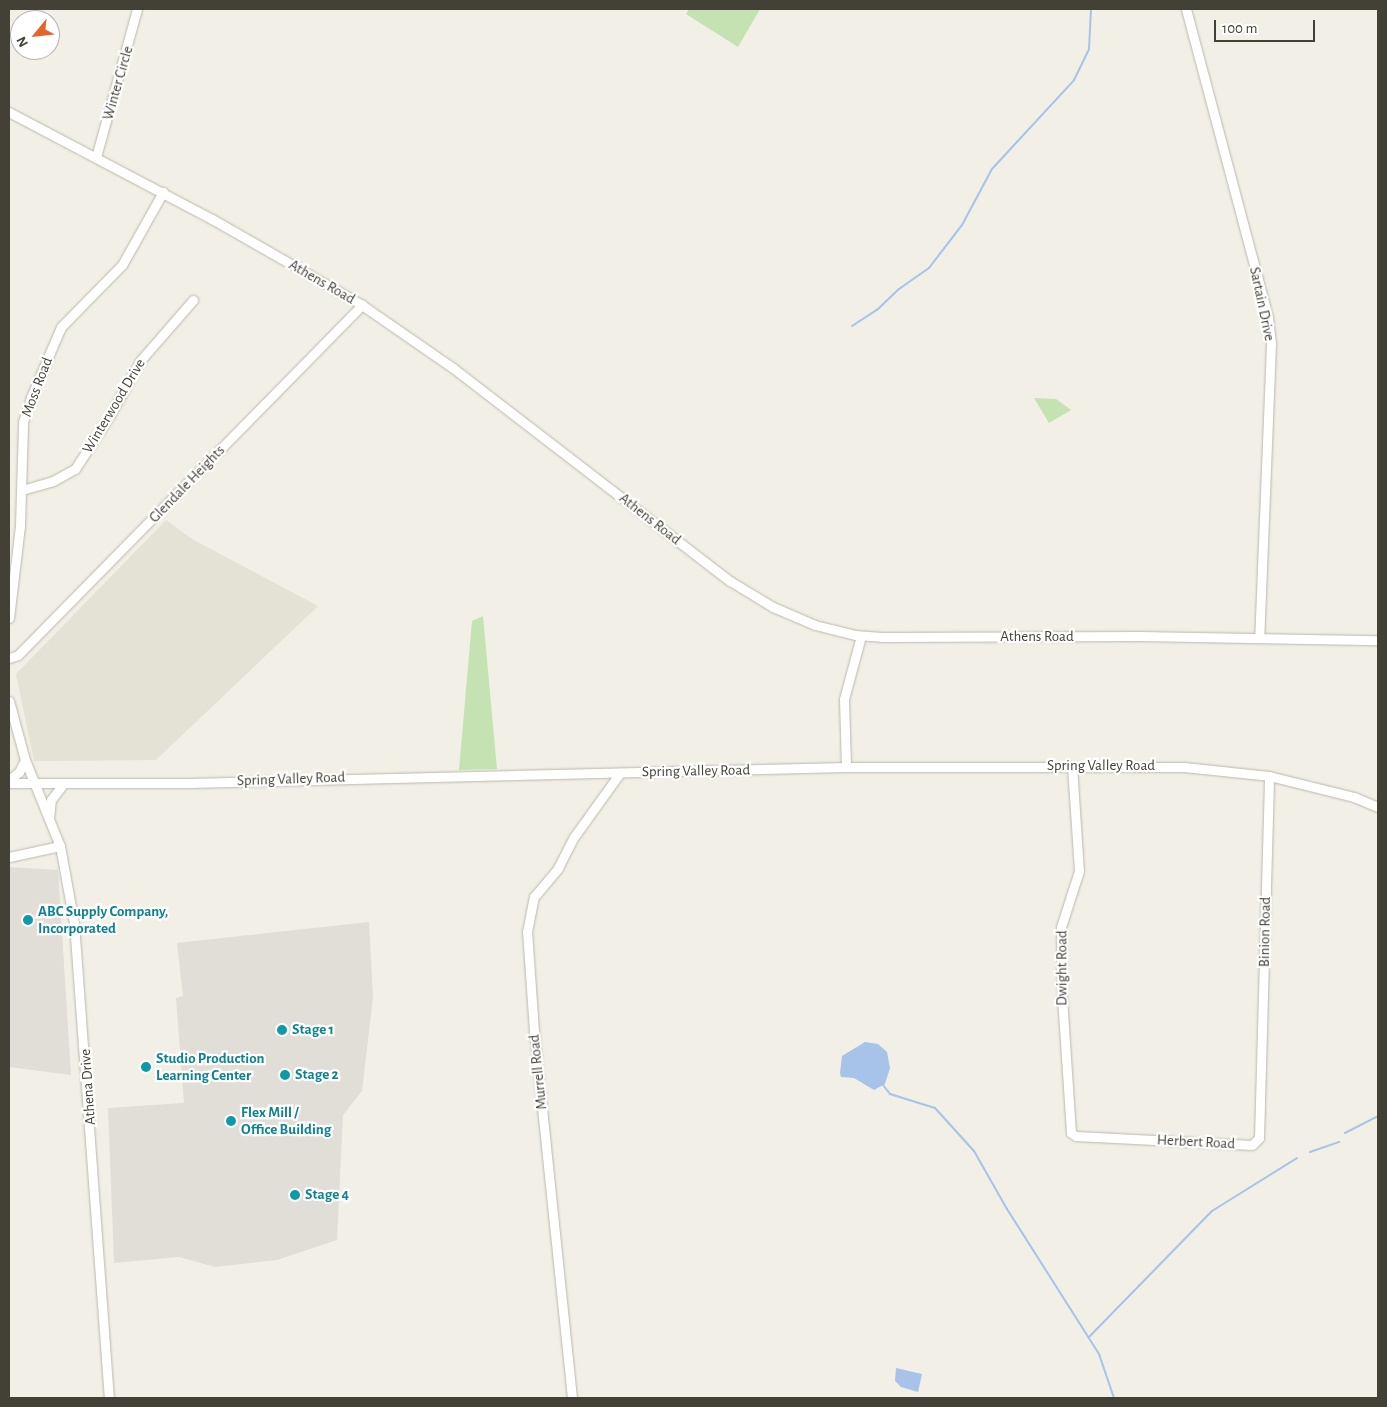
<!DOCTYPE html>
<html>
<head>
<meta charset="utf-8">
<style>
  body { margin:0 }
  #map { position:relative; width:1387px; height:1407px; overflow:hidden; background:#f1efe6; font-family:"Alegreya Sans",sans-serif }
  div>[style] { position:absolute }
  .residential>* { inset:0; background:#e4e2d4 }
  .industrial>* { inset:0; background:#e0ded7 }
  .green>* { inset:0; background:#c4e2b2 }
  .water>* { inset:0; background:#a7c3e9 }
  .stream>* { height:2px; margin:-1px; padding:0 1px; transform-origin:1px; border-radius:1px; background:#a7c3e9 }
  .roads { filter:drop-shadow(0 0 1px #bbb8a9) drop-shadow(0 0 1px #bbb8a9) }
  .minor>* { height:9px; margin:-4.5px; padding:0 4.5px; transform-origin:4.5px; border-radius:4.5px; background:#fff }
  .dots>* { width:14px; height:14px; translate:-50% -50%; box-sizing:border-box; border:2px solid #fff; border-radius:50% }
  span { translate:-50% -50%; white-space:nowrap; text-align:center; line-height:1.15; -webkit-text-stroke:4.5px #fff; paint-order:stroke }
  .street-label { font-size:15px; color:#434036 }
  .culture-label { font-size:15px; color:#0d838f; font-weight:700 }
  .left { translate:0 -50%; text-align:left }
  .frame { position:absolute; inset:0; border:10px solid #434036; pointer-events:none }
  .north { position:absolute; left:10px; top:10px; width:50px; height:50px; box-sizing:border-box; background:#fff; border:1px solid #b4b3af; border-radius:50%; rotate:242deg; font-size:14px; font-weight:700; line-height:20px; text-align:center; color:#434036 }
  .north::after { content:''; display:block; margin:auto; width:18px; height:22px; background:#e56429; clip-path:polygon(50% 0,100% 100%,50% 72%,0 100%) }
  .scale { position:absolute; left:1214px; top:20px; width:101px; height:22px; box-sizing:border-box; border:2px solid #434036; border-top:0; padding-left:6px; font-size:15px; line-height:18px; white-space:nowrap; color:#434036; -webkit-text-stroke:4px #fff; paint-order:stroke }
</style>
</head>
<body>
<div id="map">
  <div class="residential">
    <div style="clip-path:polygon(166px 520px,192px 539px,318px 606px,156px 760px,34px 761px,16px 674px)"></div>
  </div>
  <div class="industrial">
    <div style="clip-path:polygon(9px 867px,58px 870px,71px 1075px,9px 1067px)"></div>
    <div style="clip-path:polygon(369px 922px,373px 997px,362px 1091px,343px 1115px,337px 1240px,277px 1260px,215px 1267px,179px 1257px,114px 1263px,108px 1108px,184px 1103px,176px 998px,183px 996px,177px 943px)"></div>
  </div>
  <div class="green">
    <div style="clip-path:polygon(689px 9px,760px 9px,738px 47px,686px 14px)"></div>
    <div style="clip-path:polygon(1034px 398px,1056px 399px,1071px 410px,1049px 423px)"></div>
    <div style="clip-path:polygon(483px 616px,497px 769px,459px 770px,472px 621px)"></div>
  </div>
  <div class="water">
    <div style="clip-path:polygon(865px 1042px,878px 1044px,887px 1052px,890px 1068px,885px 1084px,874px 1090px,854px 1078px,841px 1077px,840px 1073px,842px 1056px)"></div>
    <div style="clip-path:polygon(896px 1368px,922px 1374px,918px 1392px,901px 1387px,895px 1381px)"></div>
  </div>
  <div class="stream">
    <div style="left:852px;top:326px;width:30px;rotate:-33deg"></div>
    <div style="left:877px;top:310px;width:30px;rotate:-44deg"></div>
    <div style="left:899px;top:289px;width:37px;rotate:-35deg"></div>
    <div style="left:929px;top:268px;width:54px;rotate:-52.5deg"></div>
    <div style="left:962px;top:225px;width:64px;rotate:-61.8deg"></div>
    <div style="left:992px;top:169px;width:121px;rotate:-47.3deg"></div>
    <div style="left:1074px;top:80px;width:34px;rotate:-64deg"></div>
    <div style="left:1089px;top:49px;width:40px;rotate:-87.1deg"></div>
    <div style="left:883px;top:1085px;width:11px;rotate:52deg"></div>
    <div style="left:890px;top:1094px;width:47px;rotate:17.3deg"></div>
    <div style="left:935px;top:1108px;width:58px;rotate:47.8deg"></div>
    <div style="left:974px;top:1151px;width:67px;rotate:60.4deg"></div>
    <div style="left:1007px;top:1209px;width:172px;rotate:57.6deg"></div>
    <div style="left:1099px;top:1354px;width:46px;rotate:71.2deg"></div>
    <div style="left:1345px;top:1133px;width:37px;rotate:-27deg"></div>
    <div style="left:1310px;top:1152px;width:31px;rotate:-19deg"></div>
    <div style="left:1089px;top:1337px;width:176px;rotate:-45.7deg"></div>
    <div style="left:1212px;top:1211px;width:100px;rotate:-31.9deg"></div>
  </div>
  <div class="roads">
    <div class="minor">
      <div style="left:1186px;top:9px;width:320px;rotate:75.1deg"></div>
      <div style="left:1268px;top:318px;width:26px;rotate:83deg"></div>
      <div style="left:1271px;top:344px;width:293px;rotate:92.3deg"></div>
      <div style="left:9px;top:112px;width:229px;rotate:27.8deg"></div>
      <div style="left:212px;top:219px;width:173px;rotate:29.8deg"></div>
      <div style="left:362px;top:305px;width:111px;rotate:34.7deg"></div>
      <div style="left:453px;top:368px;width:349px;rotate:37.6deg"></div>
      <div style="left:730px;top:581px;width:50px;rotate:31.2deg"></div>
      <div style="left:773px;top:607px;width:46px;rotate:23.2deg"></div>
      <div style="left:815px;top:625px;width:41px;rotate:14deg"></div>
      <div style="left:855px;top:635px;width:27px;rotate:4deg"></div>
      <div style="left:882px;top:637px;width:257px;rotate:-0.2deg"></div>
      <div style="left:1139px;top:636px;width:239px;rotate:1deg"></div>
      <div style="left:96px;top:157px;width:154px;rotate:-74.5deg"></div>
      <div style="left:22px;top:490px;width:32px;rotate:-16deg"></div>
      <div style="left:53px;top:481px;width:25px;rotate:-29deg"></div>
      <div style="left:75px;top:469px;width:64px;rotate:-57.1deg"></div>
      <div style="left:110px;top:415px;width:62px;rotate:-60.9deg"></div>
      <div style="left:140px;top:361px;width:81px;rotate:-49deg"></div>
      <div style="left:9px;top:618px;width:93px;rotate:-83.2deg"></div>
      <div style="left:20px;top:526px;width:104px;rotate:-88.3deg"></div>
      <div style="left:23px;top:422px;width:26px;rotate:-72deg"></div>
      <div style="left:31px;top:397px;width:76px;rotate:-66.8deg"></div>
      <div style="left:61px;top:327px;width:87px;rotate:-45.5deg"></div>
      <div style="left:122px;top:265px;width:84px;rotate:-60.7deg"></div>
      <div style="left:9px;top:658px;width:9px;rotate:-18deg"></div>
      <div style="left:18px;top:655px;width:491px;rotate:-45.5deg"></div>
      <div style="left:9px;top:701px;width:61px;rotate:74.8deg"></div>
      <div style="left:25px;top:760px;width:93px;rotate:67.9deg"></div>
      <div style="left:60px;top:846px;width:78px;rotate:79.7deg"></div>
      <div style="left:74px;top:923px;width:476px;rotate:85.8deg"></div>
      <div style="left:1072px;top:766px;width:105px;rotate:86.2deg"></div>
      <div style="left:1079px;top:871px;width:59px;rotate:107.8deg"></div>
      <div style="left:1061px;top:927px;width:70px;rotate:89.2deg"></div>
      <div style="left:1062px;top:997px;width:136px;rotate:86.2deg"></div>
      <div style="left:1071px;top:1133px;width:6px;rotate:31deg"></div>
      <div style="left:1076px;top:1136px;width:176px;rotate:2.9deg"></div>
      <div style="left:1252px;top:1145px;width:10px;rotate:-45deg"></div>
      <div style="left:1259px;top:1138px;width:362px;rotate:-88.4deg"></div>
      <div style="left:846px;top:767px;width:68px;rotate:-91.7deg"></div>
      <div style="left:844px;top:699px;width:65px;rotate:-74.9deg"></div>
      <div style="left:9px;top:780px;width:13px;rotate:-39deg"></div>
      <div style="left:19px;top:772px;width:13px;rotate:-63deg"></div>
      <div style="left:9px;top:783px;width:180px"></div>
      <div style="left:189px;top:783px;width:657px;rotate:-1.4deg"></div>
      <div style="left:846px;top:767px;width:338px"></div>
      <div style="left:1184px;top:767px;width:85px;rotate:6deg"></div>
      <div style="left:1269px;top:776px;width:88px;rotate:13.9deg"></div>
      <div style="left:1354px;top:797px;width:26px;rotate:23deg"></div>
      <div style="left:49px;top:818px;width:18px;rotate:-84deg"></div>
      <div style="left:51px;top:800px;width:21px;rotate:-53deg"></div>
      <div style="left:9px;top:857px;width:52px;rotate:-12.2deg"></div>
      <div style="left:572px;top:1398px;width:369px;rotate:-95.9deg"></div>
      <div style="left:534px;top:1031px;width:99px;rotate:-94deg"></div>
      <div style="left:527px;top:932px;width:36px;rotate:-79deg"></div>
      <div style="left:534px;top:897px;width:38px;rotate:-50deg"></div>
      <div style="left:558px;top:868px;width:35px;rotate:-63deg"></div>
      <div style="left:574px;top:837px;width:79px;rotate:-54.3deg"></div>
    </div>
  </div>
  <div class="dots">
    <div style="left:28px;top:920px;background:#0f9aa8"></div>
    <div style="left:282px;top:1030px;background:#0f9aa8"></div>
    <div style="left:146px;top:1067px;background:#0f9aa8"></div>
    <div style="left:285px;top:1075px;background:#0f9aa8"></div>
    <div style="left:231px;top:1121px;background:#0f9aa8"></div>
    <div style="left:295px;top:1195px;background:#0f9aa8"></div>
  </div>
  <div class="street-label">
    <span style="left:118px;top:83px;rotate:-74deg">Winter Circle</span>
    <span style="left:322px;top:282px;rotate:30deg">Athens Road</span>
    <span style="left:1262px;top:304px;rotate:78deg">Sartain Drive</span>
    <span style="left:37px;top:387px;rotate:-69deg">Moss Road</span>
    <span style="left:114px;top:406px;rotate:-59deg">Winterwood Drive</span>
    <span style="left:187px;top:484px;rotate:-46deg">Glendale Heights</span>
    <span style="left:650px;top:519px;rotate:38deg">Athens Road</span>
    <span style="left:1037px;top:637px">Athens Road</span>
    <span style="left:1101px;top:766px">Spring Valley Road</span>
    <span style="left:696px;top:771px;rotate:-1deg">Spring Valley Road</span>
    <span style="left:291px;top:779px;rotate:-2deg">Spring Valley Road</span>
    <span style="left:1265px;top:932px;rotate:-89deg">Binion Road</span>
    <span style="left:1062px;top:968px;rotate:-90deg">Dwight Road</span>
    <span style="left:538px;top:1072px;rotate:-96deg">Murrell Road</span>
    <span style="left:88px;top:1087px;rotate:-94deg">Athena Drive</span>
    <span style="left:1196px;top:1142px;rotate:3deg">Herbert Road</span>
  </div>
  <div class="culture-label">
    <span class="left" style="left:38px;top:920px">ABC Supply Company,<br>Incorporated</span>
    <span class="left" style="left:292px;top:1030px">Stage 1</span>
    <span class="left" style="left:156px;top:1067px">Studio Production<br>Learning Center</span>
    <span class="left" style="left:295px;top:1075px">Stage 2</span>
    <span class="left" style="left:241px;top:1121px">Flex Mill /<br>Office Building</span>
    <span class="left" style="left:305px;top:1195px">Stage 4</span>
  </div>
  <div class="frame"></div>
  <div class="north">N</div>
  <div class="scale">100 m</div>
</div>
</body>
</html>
